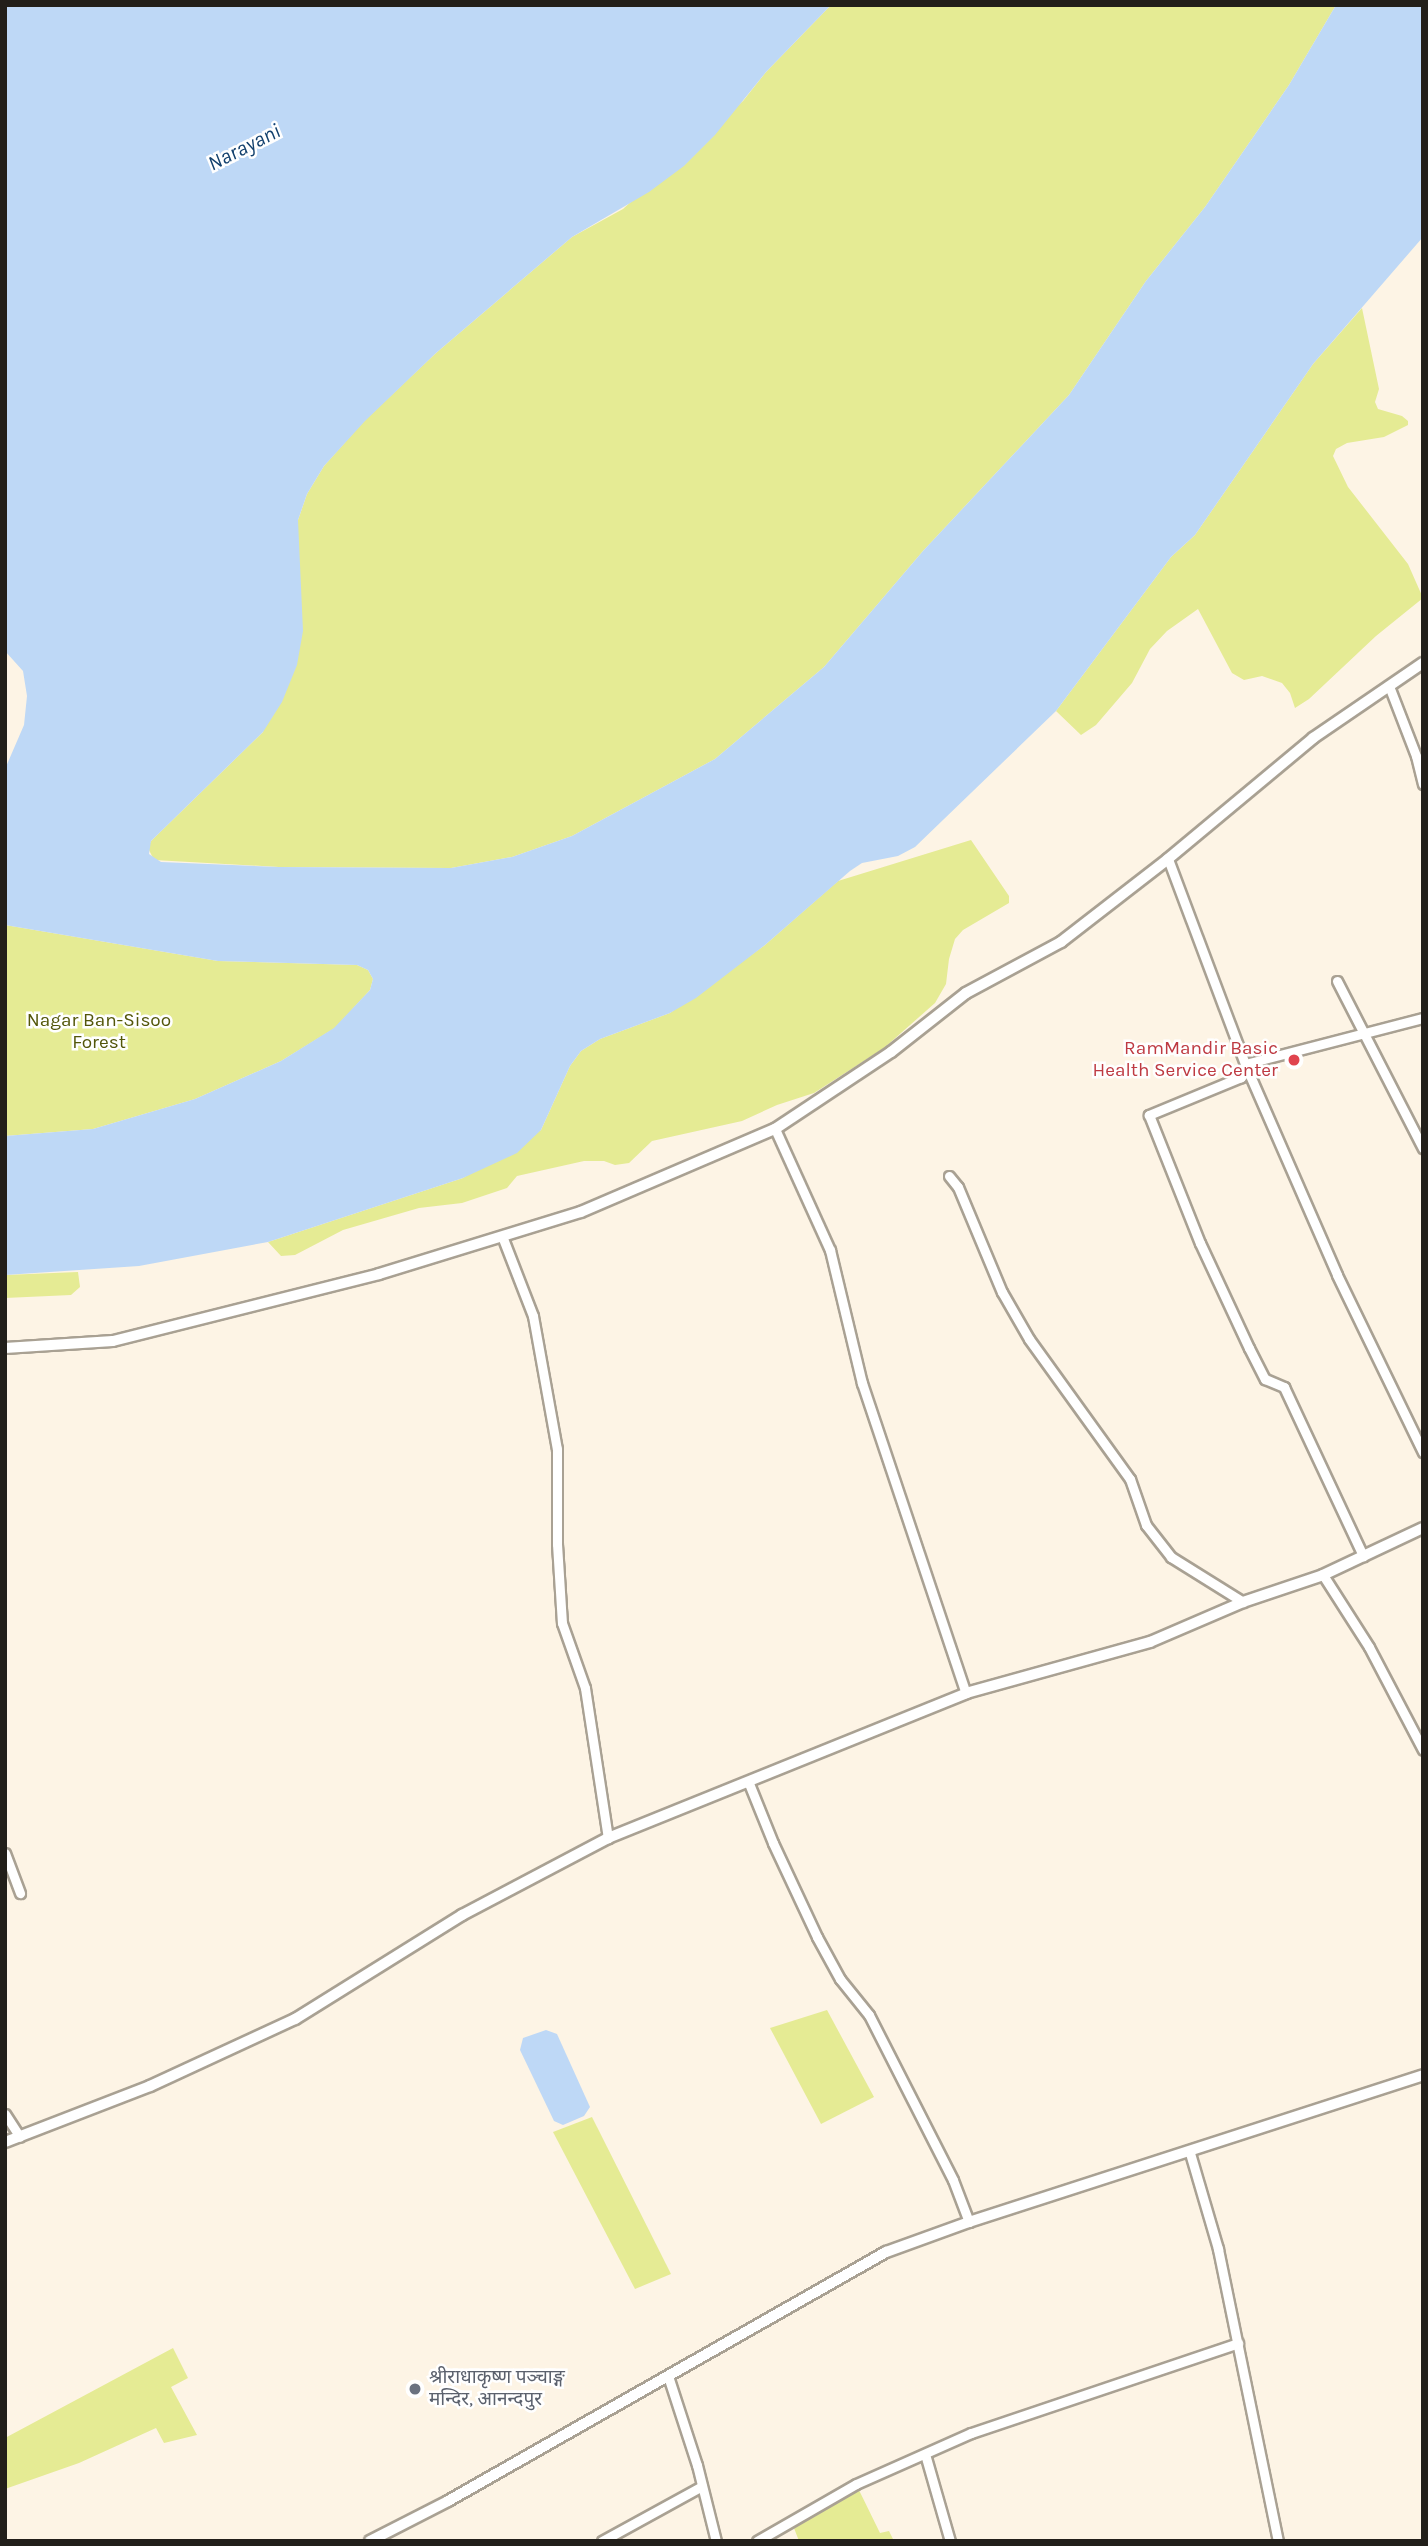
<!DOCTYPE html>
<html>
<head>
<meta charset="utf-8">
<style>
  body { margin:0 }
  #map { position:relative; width:1428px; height:2546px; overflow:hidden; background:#fdf4e5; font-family:Karla,"Noto Sans Devanagari",sans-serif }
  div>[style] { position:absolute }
  .green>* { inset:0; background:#e5eb94 }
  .water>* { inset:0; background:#bed8f6 }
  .roads { filter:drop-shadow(2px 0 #a9a193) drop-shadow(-2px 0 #a9a193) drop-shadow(0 2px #a9a193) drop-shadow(0 -2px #a9a193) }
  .minor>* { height:9px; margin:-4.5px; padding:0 4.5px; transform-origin:4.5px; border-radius:4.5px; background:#fff }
  .tertiary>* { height:10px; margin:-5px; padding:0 5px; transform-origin:5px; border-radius:5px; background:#fff }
  .dots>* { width:19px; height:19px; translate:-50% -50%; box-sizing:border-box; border:4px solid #fff; border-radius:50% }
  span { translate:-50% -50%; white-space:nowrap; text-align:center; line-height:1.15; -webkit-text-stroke:5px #fff; paint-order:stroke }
  .park-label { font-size:19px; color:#535609 }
  .health-label { font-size:19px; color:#be3a42 }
  .right { translate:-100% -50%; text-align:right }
  .worship-label { font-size:19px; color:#5b616d }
  .left { translate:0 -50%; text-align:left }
  .water-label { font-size:21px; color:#12406d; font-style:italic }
  .frame { position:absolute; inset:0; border:7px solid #221f1a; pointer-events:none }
</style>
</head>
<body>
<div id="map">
  <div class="green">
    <div style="clip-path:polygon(831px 5px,1336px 5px,1289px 85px,1205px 207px,1146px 281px,1069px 395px,923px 551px,824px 667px,715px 759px,572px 836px,512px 857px,451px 868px,279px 867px,154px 860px,148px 848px,151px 841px,263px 732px,298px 568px,298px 520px,307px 494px,324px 466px,364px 421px,436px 353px,572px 237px,623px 209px,743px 101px,766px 72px)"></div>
    <div style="clip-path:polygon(1362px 308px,1379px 389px,1375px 402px,1378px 409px,1402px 416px,1408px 421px,1408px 425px,1384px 437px,1347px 443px,1336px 449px,1333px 456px,1348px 487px,1408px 564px,1423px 598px,1376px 636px,1309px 699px,1295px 708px,1290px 693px,1282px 683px,1262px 676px,1244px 680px,1232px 673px,1198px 609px,1167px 631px,1150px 649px,1132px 683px,1096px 725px,1081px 735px,1056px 711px,1171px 557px,1195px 535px,1313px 364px)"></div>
    <div style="clip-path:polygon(971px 840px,1009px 896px,1009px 903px,963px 930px,955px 939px,949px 959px,946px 984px,935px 1003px,884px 1048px,814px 1093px,777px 1105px,742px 1121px,652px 1141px,629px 1163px,615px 1165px,604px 1161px,584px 1161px,517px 1176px,507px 1188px,462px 1203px,419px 1208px,343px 1230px,295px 1255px,281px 1256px,268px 1242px,463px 1178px,541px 1130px,570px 1066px,581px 1051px,600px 1039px,670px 1013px,765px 945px,838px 881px)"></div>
    <div style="clip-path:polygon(5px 925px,218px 961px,357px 965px,368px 970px,373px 979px,370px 990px,335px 1028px,281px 1061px,195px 1099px,93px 1129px,5px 1136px)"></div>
    <div style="clip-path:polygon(78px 1272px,80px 1287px,71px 1295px,5px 1298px,5px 1275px)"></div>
    <div style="clip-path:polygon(827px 2010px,874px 2097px,821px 2124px,770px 2028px)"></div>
    <div style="clip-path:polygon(592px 2117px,671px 2274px,635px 2289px,553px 2132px)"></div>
    <div style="clip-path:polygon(173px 2348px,188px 2378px,171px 2387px,197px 2435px,164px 2443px,156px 2428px,79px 2463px,5px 2489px,5px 2438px)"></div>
    <div style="clip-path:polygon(856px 2484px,880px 2533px,889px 2531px,894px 2541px,799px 2541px,792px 2523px)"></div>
  </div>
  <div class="water">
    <div style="clip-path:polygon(5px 5px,831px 5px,766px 72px,715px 135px,684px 166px,649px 192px,572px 237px,436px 353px,365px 421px,324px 466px,307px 494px,298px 520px,303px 631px,297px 665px,282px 702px,263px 732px,151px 841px,149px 854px,161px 862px,279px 867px,451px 868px,512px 857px,572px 836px,715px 759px,824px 667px,923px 551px,1069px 395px,1146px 281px,1205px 207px,1289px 85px,1336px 5px,1423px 5px,1423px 237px,1313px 364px,1195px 535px,1171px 557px,1056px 711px,915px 847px,898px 856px,862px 863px,850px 871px,765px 945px,696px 998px,670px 1013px,600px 1039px,581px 1051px,570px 1066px,541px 1130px,517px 1153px,463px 1178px,268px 1242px,139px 1266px,5px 1275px,5px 1136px,93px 1129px,195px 1099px,281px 1061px,334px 1028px,370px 990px,373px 979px,368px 970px,357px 965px,218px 961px,5px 925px,5px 769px,24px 725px,27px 696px,23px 671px,5px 651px)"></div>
    <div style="clip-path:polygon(546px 2030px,557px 2034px,590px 2107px,584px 2116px,563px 2125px,554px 2121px,520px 2050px,523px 2038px)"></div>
  </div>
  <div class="roads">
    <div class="minor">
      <div style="left:1389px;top:686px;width:75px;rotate:68.9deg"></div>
      <div style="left:1416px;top:756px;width:29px;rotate:76deg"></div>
      <div style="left:1168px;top:859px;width:219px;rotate:69.4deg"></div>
      <div style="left:1245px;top:1064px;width:184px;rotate:-14.5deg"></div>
      <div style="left:1337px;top:981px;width:188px;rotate:62.8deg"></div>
      <div style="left:1245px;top:1064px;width:14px;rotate:107deg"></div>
      <div style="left:1241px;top:1077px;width:100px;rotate:157.6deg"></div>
      <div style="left:1149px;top:1115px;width:138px;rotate:68.3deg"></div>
      <div style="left:1200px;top:1243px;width:116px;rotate:65deg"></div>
      <div style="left:1249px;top:1348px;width:35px;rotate:63deg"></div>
      <div style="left:1265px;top:1379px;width:21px;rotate:23deg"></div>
      <div style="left:1284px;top:1387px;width:187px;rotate:64.9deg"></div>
      <div style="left:1245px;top:1064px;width:230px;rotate:66.4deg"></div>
      <div style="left:1337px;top:1275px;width:197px;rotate:64.1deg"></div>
      <div style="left:775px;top:1129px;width:133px;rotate:65.6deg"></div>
      <div style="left:830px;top:1250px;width:137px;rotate:76.5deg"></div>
      <div style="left:862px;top:1383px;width:327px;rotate:71.5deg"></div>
      <div style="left:949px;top:1176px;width:14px;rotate:51deg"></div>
      <div style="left:958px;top:1187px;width:114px;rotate:67.3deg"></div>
      <div style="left:1002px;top:1292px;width:54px;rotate:60.1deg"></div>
      <div style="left:1029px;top:1339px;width:173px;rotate:54.2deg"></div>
      <div style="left:1130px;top:1479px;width:49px;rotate:70.8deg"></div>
      <div style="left:1146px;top:1525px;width:41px;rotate:52deg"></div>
      <div style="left:1171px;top:1557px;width:85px;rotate:32deg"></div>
      <div style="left:502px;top:1236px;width:86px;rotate:68.8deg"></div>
      <div style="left:533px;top:1316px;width:135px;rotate:79.8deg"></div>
      <div style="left:557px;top:1449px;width:95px;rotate:90deg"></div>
      <div style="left:557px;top:1544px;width:79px;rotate:86.4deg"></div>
      <div style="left:562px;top:1623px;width:69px;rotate:70.5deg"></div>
      <div style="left:585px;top:1688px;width:152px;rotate:81.3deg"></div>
      <div style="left:1323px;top:1575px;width:85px;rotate:57.4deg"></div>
      <div style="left:1369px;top:1647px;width:116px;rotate:62.3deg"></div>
      <div style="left:748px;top:1781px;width:67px;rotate:68deg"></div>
      <div style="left:773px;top:1843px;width:104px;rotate:64.9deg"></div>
      <div style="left:817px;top:1937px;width:48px;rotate:61.3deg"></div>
      <div style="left:840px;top:1979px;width:46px;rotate:51.1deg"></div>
      <div style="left:869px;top:2015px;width:185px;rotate:63deg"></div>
      <div style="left:953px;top:2180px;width:45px;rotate:69.1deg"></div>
      <div style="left:5px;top:1853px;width:43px;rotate:69.4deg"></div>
      <div style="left:5px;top:2114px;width:27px;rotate:57deg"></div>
      <div style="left:1190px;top:2153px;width:100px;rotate:73.7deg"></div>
      <div style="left:1218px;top:2249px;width:298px;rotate:78.4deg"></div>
      <div style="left:668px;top:2376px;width:94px;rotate:72deg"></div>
      <div style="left:697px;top:2465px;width:78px;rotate:76deg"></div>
      <div style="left:925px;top:2454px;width:91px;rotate:74deg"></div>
      <div style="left:602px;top:2541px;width:114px;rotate:-28.8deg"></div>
      <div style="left:757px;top:2541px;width:114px;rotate:-29.9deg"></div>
      <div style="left:856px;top:2484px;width:126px;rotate:-23.9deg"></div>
      <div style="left:971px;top:2433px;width:282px;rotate:-18.6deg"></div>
    </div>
    <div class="tertiary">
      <div style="left:5px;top:1348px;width:108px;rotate:-3.7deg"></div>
      <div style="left:113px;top:1341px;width:274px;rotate:-14.1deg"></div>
      <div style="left:379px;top:1274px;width:211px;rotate:-17.1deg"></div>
      <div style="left:581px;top:1212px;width:211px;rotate:-23.2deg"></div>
      <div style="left:775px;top:1129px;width:139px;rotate:-33.6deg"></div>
      <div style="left:891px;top:1052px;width:95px;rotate:-38.2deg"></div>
      <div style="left:966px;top:993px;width:108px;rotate:-28.2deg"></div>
      <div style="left:1061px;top:942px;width:135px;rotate:-37.8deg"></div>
      <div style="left:1168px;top:859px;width:189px;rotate:-39.8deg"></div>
      <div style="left:1313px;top:738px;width:133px;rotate:-34.3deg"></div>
      <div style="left:5px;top:2142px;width:155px;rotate:-21.1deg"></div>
      <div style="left:150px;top:2086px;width:160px;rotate:-24.8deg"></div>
      <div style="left:295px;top:2019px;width:197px;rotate:-31.9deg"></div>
      <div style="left:462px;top:1915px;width:165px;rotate:-27.8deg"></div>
      <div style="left:608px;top:1838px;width:386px;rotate:-22deg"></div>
      <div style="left:966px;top:1693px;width:191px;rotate:-15.5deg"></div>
      <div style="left:1150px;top:1642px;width:101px;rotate:-23.3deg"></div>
      <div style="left:1243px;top:1602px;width:84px;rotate:-18.6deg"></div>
      <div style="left:1323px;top:1575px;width:110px;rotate:-25.2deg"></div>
      <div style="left:370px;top:2541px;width:88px;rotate:-27.1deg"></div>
      <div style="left:448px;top:2501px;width:504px;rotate:-29.62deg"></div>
      <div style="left:886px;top:2252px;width:88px;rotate:-19.9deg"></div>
      <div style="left:969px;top:2222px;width:477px;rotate:-17.9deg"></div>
    </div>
  </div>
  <div class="dots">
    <div style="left:1294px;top:1060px;background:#e0444e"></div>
    <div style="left:415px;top:2389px;background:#6b7280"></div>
  </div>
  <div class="park-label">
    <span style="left:99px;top:1032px">Nagar Ban-Sisoo<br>Forest</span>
  </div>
  <div class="health-label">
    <span class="right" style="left:1278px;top:1060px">RamMandir Basic<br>Health Service Center</span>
  </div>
  <div class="worship-label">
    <span class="left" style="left:429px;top:2389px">श्रीराधाकृष्ण पञ्चाङ्ग<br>मन्दिर, आनन्दपुर</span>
  </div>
  <div class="water-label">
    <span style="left:244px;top:147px;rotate:-27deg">Narayani</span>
  </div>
  <div class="frame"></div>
</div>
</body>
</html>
